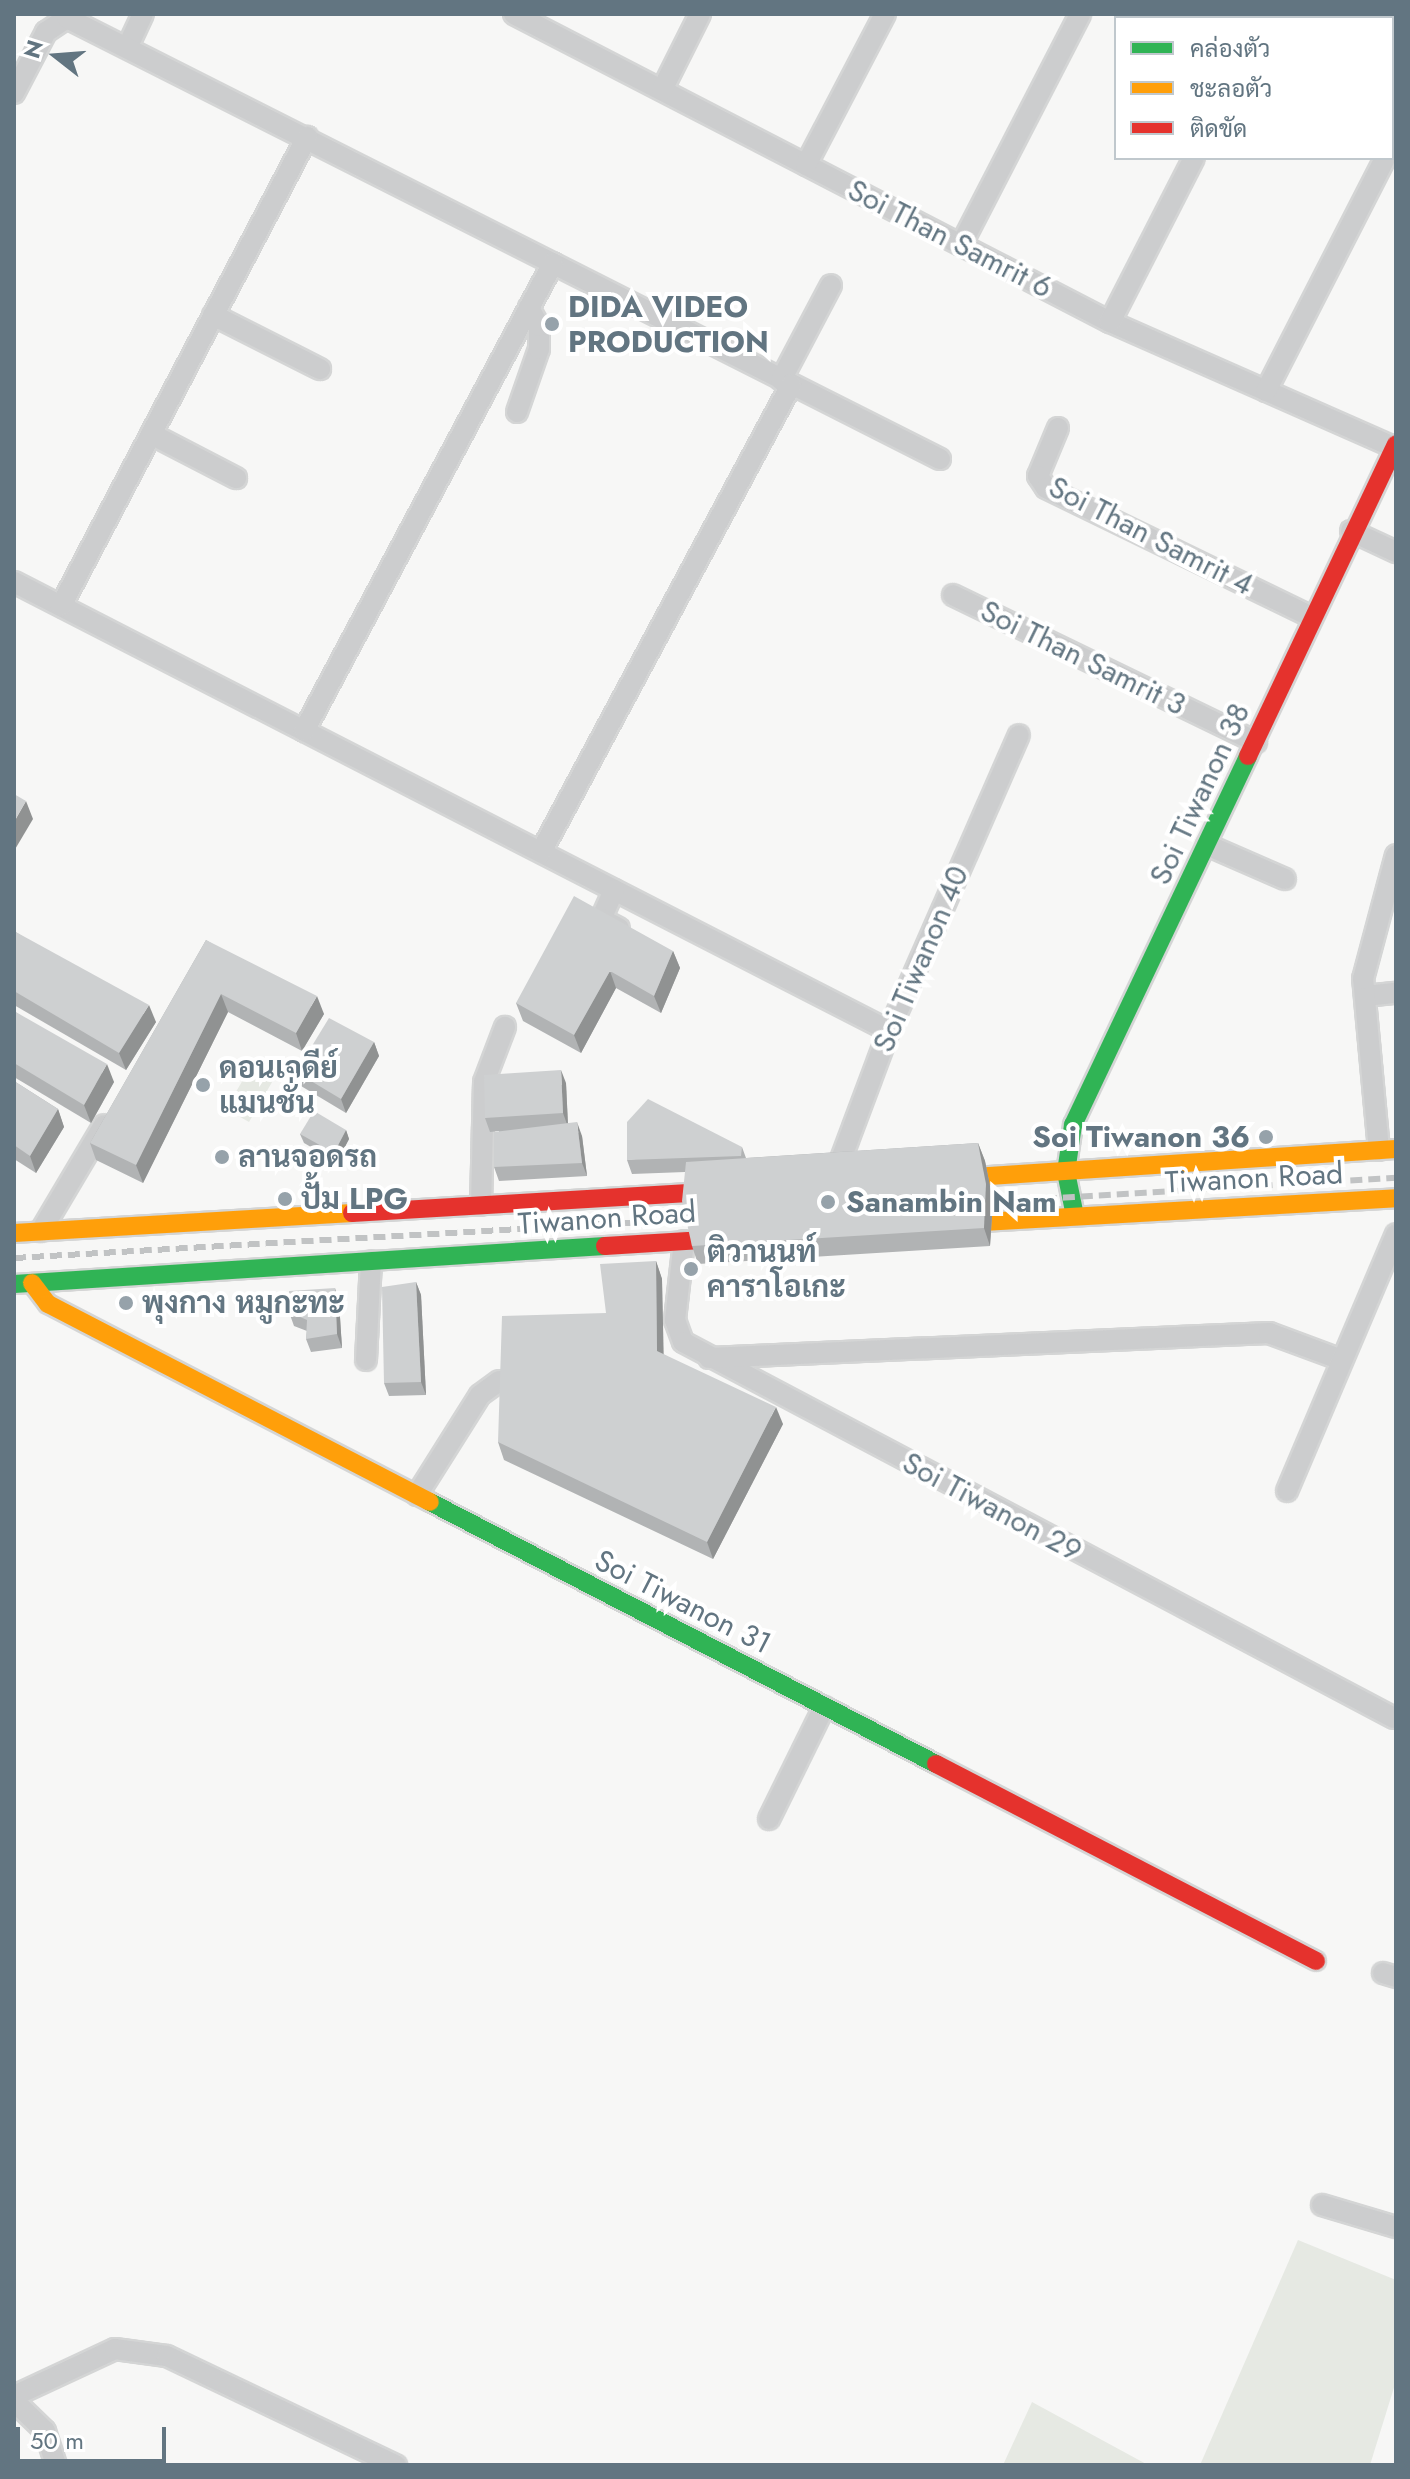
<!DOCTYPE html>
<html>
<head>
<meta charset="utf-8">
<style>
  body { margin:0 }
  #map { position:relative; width:1410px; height:2479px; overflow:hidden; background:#f7f7f6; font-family:Jost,Sarabun,sans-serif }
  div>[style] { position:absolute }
  .green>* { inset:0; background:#e6e9e3 }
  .roads { filter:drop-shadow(2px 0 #d4d5d5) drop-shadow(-2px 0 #d4d5d5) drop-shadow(0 2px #d4d5d5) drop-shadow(0 -2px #d4d5d5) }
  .street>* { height:20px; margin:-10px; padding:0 10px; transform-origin:10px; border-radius:10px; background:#cccdce }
  .fast>* { height:18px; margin:-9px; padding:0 9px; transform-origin:9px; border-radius:9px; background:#30b455 }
  .slow>* { height:18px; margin:-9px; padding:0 9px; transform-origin:9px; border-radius:9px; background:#ff9f0a }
  .jam>* { height:18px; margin:-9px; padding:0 9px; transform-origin:9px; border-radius:9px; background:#e5322d }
  .rail>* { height:6px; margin-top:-3px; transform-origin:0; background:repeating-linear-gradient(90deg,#c1c3c4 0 12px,transparent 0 18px) }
  .wall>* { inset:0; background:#b1b3b4 }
  .shaded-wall>* { inset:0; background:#909292 }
  .building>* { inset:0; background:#ced0d1 }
  .dots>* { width:22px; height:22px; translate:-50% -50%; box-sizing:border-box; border:4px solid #fff; border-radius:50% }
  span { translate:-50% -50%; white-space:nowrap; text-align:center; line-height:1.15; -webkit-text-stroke:8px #fff; paint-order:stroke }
  .street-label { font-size:30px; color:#627581 }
  .poi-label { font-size:30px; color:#627581; font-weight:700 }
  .left { translate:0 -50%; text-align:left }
  .right { translate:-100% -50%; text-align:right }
  .frame { position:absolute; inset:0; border:16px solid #627581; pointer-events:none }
  .legend { position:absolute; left:1114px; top:16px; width:280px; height:144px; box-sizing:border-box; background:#fff; border:2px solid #c0c8cd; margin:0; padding:10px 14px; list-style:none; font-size:24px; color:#627581 }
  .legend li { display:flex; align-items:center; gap:16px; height:40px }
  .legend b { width:40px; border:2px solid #c0c8cd }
  .north { position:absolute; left:16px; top:16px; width:80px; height:80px; -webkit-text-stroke:6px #fff; paint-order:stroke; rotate:287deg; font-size:22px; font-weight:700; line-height:32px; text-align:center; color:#627581 }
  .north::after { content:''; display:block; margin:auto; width:28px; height:36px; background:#627581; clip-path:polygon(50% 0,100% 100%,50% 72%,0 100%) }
  .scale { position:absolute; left:16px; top:2427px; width:150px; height:36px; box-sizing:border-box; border:4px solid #627581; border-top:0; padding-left:10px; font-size:24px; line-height:28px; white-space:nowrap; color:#627581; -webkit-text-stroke:6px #fff; paint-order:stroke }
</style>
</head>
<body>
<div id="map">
  <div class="green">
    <div style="clip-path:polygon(251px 1066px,275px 1077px,249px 1122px,226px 1109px)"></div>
    <div style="clip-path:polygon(1298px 2240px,1396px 2280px,1396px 2381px,1370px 2465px,1200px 2465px)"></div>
    <div style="clip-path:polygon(1032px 2402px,1148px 2465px,1003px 2465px)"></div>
  </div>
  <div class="roads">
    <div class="street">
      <div style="left:514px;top:14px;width:671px;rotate:27.33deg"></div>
      <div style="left:1110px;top:322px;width:310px;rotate:23.8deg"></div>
      <div style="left:1266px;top:18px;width:4px;rotate:-63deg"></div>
      <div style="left:128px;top:46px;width:35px;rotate:-65deg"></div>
      <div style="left:662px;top:90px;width:85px;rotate:-63.4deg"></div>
      <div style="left:14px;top:93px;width:69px;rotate:-62.3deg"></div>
      <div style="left:46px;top:32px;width:25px;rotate:-34deg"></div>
      <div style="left:67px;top:18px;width:978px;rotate:26.8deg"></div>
      <div style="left:1392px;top:144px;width:9px;rotate:-63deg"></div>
      <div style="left:806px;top:165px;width:170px;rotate:-62.4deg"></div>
      <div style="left:961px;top:245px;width:260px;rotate:-62.7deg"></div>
      <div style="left:213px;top:315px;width:120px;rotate:26.8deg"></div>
      <div style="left:1110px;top:322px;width:184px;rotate:-62.9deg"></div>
      <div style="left:781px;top:380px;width:107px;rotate:-62.2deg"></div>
      <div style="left:1266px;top:391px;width:262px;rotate:-62.9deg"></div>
      <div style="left:517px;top:412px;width:67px;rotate:-70.8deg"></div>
      <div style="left:539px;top:349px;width:23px;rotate:-90deg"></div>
      <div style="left:539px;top:326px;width:21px;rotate:-119deg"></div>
      <div style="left:1058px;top:428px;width:52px;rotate:112.6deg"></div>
      <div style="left:1038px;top:476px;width:14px;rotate:56deg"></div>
      <div style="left:1046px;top:488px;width:296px;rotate:25.9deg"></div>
      <div style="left:151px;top:434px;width:96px;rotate:27.4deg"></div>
      <div style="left:1351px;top:531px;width:50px;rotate:25deg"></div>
      <div style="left:14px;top:582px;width:983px;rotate:27.16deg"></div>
      <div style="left:953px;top:595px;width:337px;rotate:25.9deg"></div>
      <div style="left:61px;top:606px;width:530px;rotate:-62.32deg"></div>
      <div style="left:304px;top:731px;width:530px;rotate:-61.98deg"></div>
      <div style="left:1207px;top:845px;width:85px;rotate:23.6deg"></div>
      <div style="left:541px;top:852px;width:530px;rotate:-61.84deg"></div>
      <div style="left:614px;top:890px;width:32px;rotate:114deg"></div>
      <div style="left:601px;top:919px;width:20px;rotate:27deg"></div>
      <div style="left:1365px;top:996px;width:31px;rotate:-6deg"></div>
      <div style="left:1379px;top:1150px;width:172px;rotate:-95.3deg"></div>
      <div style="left:1363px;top:979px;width:128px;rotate:-75.1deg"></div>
      <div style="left:834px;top:1178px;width:157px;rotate:-69.5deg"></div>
      <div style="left:889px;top:1031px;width:323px;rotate:-66.3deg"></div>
      <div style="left:481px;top:1205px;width:123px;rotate:-88.6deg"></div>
      <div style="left:484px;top:1082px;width:59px;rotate:-69.1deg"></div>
      <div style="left:41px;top:1231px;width:123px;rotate:-59.3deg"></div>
      <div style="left:684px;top:1241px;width:80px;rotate:96.5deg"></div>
      <div style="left:675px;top:1320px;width:23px;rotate:70deg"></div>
      <div style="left:683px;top:1342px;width:804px;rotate:27.87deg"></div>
      <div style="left:709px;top:1358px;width:561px;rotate:-2.56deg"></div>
      <div style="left:1269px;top:1333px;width:78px;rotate:20.3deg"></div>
      <div style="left:366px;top:1360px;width:99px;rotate:-87.1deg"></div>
      <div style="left:1287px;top:1491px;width:279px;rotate:-67deg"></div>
      <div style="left:417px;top:1495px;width:118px;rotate:-57.8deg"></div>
      <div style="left:480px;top:1395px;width:24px;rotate:-36deg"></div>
      <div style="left:769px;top:1819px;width:125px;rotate:-63.8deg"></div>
      <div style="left:1383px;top:1973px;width:14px;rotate:17deg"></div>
      <div style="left:1322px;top:2205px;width:77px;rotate:16.6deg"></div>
      <div style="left:14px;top:2396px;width:111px;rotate:-25deg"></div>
      <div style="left:115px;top:2349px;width:52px;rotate:7.7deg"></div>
      <div style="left:167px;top:2356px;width:254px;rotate:25.5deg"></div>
      <div style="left:14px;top:2401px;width:43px;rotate:44.1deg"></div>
      <div style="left:45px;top:2431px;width:36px;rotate:72deg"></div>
    </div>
    <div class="fast">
      <div style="left:1075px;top:1216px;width:45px;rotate:-101.6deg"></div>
      <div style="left:1066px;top:1172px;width:48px;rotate:-81.5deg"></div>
      <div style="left:1073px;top:1125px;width:408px;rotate:-64.6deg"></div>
      <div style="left:14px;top:1284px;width:592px;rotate:-3.68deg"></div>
      <div style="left:430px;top:1502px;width:570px;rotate:27.37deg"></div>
    </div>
    <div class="slow">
      <div style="left:944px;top:1179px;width:453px;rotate:-3.8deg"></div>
      <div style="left:948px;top:1224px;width:449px;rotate:-3.3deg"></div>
      <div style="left:14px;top:1233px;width:339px;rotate:-3.4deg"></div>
      <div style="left:32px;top:1283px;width:26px;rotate:53deg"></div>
      <div style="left:48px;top:1304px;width:430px;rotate:27.4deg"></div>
    </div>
    <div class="jam">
      <div style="left:1248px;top:756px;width:345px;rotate:-64.6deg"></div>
      <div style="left:352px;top:1213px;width:375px;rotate:-3.4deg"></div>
      <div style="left:605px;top:1246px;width:129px;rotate:-3.5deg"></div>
      <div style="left:936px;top:1764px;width:428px;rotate:27.4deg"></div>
    </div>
  </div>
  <div class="rail">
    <div style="left:973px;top:1203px;width:424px;rotate:-3.4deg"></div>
    <div style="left:14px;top:1258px;width:696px;rotate:-3.29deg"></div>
  </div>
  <div class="wall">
    <div style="clip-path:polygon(14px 931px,156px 1022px,126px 1070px,14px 1005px)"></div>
    <div style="clip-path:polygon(206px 940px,324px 1014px,302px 1051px,228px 1012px,143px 1183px,96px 1160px,90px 1143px)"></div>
    <div style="clip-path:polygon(673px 951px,680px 968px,661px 1013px,616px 988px,581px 1053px,523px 1021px,516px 1003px)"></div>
    <div style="clip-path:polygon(14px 1011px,114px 1082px,91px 1123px,14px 1077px)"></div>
    <div style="clip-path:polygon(374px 1042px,379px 1056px,346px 1113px,301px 1086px,296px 1072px)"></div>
    <div style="clip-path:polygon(14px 1081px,58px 1109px,64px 1127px,36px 1173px,14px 1159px)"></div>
    <div style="clip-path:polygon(566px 1083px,568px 1123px,582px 1136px,587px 1176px,499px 1181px,494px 1167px,499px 1131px,490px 1132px,485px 1118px)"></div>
    <div style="clip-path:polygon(346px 1130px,349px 1139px,337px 1162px,304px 1143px,300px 1134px)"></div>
    <div style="clip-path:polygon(978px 1143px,985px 1161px,993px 1201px,990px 1246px,698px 1264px,692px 1246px,685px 1172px,632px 1174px,627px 1160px,742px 1147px,746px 1158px)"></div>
    <div style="clip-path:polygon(656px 1261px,662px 1279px,663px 1354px,783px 1424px,713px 1559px,504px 1460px,498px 1442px,606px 1313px)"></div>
    <div style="clip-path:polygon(416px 1282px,421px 1295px,426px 1395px,389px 1396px,384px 1383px)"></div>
    <div style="clip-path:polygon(339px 1302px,342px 1348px,311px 1352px,306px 1339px,307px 1331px,294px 1326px,289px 1312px)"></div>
  </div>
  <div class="shaded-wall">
    <div style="clip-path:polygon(26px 801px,33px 819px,14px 851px,14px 822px)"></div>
    <div style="clip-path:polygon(673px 951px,680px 968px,661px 1013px,654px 996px)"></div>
    <div style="clip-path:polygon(610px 971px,616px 988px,581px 1053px,574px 1035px)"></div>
    <div style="clip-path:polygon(221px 994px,228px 1012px,143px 1183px,136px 1165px)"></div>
    <div style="clip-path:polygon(317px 996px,324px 1014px,302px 1051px,296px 1033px)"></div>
    <div style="clip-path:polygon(149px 1005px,156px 1022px,126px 1070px,119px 1053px)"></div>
    <div style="clip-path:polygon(374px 1042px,379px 1056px,346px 1113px,341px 1099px)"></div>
    <div style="clip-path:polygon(107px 1064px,114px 1082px,91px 1123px,84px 1105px)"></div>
    <div style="clip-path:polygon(561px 1070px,566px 1083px,568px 1127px,563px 1113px)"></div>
    <div style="clip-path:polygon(58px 1109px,64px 1127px,36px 1173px,30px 1156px)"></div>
    <div style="clip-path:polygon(577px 1122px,582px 1136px,587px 1176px,582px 1163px)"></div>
    <div style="clip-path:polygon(346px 1130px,349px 1139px,337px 1162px,334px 1153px)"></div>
    <div style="clip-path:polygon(978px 1143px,985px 1161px,993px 1201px,990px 1246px,984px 1228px)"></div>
    <div style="clip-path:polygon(656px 1261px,662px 1279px,664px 1369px,657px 1351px)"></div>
    <div style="clip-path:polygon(416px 1282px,421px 1295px,426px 1395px,421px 1382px)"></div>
    <div style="clip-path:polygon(335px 1288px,339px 1302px,342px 1348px,337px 1334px)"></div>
    <div style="clip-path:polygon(776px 1407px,783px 1424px,713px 1559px,707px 1542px)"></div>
  </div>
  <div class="building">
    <div style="clip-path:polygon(14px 794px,26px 801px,14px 822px)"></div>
    <div style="clip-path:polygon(574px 896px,673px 951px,654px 996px,610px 971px,574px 1035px,516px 1003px)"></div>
    <div style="clip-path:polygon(14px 931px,149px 1005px,119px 1053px,14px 991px)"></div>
    <div style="clip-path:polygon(206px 940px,317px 996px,296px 1033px,221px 994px,136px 1165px,90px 1143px)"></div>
    <div style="clip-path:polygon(14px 1011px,107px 1064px,84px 1105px,14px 1063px)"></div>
    <div style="clip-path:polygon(329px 1018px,374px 1042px,341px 1099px,296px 1072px)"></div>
    <div style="clip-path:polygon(561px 1070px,563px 1113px,485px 1118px,484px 1075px)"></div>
    <div style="clip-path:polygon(14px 1081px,58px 1109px,30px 1156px,14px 1145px)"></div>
    <div style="clip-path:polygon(648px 1099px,742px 1147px,741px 1156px,627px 1160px,627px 1122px)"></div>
    <div style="clip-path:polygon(314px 1111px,346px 1130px,334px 1153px,300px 1134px)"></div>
    <div style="clip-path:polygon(577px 1122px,582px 1163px,494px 1167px,494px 1132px)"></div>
    <div style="clip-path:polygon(978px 1143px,986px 1184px,984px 1228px,692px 1246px,682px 1201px,686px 1162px)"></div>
    <div style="clip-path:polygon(656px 1261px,657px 1351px,776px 1407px,707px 1542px,498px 1442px,502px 1316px,606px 1313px,600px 1264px)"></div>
    <div style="clip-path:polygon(416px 1282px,421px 1382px,384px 1383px,382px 1287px)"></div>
    <div style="clip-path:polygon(335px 1288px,337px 1334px,306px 1339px,307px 1320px,289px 1312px,289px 1291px)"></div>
  </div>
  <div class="dots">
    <div style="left:552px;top:324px;background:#96a2aa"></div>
    <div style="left:203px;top:1085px;background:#96a2aa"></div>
    <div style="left:1266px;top:1137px;background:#96a2aa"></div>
    <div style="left:222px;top:1157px;background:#96a2aa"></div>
    <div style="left:285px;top:1199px;background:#96a2aa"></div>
    <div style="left:828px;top:1202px;background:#96a2aa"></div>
    <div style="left:691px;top:1269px;background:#96a2aa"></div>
    <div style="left:126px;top:1303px;background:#96a2aa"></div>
  </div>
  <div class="street-label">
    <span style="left:950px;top:239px;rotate:27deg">Soi Than Samrit 6</span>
    <span style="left:1151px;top:536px;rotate:27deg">Soi Than Samrit 4</span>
    <span style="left:1083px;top:658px;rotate:26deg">Soi Than Samrit 3</span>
    <span style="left:1200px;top:794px;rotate:-65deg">Soi Tiwanon 38</span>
    <span style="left:921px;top:959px;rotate:-67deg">Soi Tiwanon 40</span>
    <span style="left:1254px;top:1178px;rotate:-3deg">Tiwanon Road</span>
    <span style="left:607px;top:1218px;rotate:-4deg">Tiwanon Road</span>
    <span style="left:992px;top:1507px;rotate:28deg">Soi Tiwanon 29</span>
    <span style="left:683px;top:1602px;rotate:27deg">Soi Tiwanon 31</span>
  </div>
  <div class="poi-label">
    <span class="left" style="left:568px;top:324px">DIDA VIDEO<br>PRODUCTION</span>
    <span class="left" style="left:219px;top:1085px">ดอนเจดีย์<br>แมนชั่น</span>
    <span class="right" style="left:1250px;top:1137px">Soi Tiwanon 36</span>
    <span class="left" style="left:238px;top:1157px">ลานจอดรถ</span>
    <span class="left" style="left:301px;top:1199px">ปั้ม LPG</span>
    <span class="left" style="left:846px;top:1202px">Sanambin Nam</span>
    <span class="left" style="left:707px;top:1269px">ติวานนท์<br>คาราโอเกะ</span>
    <span class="left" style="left:142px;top:1303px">พุงกาง หมูกะทะ</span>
  </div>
  <div class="frame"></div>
  <ul class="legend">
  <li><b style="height:10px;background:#30b455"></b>คล่องตัว</li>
  <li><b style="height:10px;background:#ff9f0a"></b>ชะลอตัว</li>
  <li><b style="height:10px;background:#e5322d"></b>ติดขัด</li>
  </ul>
  <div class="north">N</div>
  <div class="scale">50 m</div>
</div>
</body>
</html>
